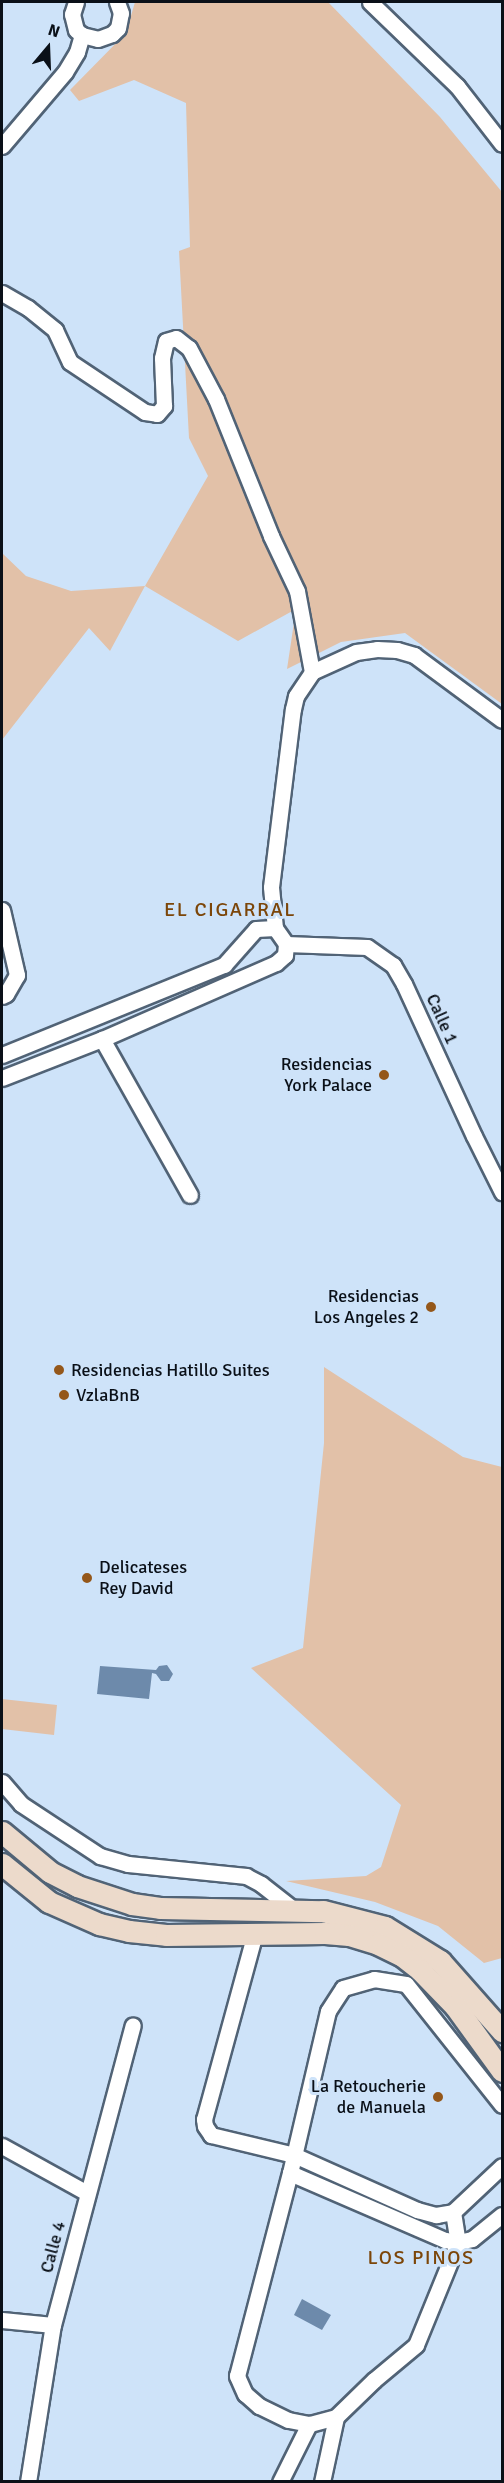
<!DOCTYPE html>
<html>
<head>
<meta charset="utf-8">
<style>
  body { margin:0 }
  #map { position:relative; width:504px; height:2483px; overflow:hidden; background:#cee3f9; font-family:Signika,sans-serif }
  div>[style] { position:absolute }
  .green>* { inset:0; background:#e2c1a8 }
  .water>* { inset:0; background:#6d8aab }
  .roads { filter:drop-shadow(2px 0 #516376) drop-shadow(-2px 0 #516376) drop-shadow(0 2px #516376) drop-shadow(0 -2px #516376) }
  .minor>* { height:15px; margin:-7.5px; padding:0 7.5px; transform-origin:7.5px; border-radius:7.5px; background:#fff }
  .secondary>* { height:21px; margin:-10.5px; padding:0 10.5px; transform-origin:10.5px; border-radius:10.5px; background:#ecdacb }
  .dots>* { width:16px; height:16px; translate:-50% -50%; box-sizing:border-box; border:3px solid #cee3f9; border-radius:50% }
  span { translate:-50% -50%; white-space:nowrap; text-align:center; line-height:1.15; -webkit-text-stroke:6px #cee3f9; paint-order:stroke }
  .street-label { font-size:18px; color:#0a1018 }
  .poi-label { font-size:18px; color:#0a1018 }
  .right { translate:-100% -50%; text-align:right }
  .left { translate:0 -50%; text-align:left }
  .neighbourhood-label { font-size:20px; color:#7c4609; letter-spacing:1.5px }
  .frame { position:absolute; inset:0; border:3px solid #0a1018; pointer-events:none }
  .north { position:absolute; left:18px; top:18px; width:60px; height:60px; -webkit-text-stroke:4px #cee3f9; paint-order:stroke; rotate:19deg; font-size:16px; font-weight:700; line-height:24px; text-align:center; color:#0a1018 }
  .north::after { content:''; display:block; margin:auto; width:21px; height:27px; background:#0a1018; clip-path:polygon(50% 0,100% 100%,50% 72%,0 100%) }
</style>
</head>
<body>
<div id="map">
  <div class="green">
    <div style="clip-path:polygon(135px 2px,328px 2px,440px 117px,502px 192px,502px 704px,405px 633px,341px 642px,287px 669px,296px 609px,238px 641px,145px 586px,110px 651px,89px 628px,2px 740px,2px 553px,26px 576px,71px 591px,145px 586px,208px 476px,189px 438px,179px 251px,190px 247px,186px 103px,134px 80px,79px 101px,70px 90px,126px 33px)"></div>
    <div style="clip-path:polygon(324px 1367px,463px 1457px,502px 1467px,502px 1958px,484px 1963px,438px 1926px,375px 1902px,286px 1881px,366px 1876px,381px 1867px,401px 1805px,251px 1668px,303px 1648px,324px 1443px)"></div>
    <div style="clip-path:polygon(2px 1699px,57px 1705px,54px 1735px,2px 1729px)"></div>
  </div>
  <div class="water">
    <div style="clip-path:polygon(167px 1665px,173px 1674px,169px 1681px,161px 1681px,156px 1674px,152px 1673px,149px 1699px,97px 1694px,100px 1666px,156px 1670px,159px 1666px)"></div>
    <div style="clip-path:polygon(302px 2299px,331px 2315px,322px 2330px,294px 2315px)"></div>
  </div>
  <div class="roads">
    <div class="minor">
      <div style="left:76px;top:2px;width:13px;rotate:108deg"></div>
      <div style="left:72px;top:14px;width:16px;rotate:76deg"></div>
      <div style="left:76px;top:30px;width:8px;rotate:40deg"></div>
      <div style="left:82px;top:35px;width:16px;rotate:14deg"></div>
      <div style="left:98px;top:39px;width:15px;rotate:-20deg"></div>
      <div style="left:112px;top:34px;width:8px;rotate:-45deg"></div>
      <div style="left:118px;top:28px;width:15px;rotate:-79deg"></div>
      <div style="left:121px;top:13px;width:12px;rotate:-110deg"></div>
      <div style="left:370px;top:2px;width:121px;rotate:44deg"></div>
      <div style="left:457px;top:86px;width:73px;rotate:52.2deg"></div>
      <div style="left:2px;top:146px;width:97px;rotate:-49.6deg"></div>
      <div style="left:65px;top:72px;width:23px;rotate:-59deg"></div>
      <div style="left:77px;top:52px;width:18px;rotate:-74deg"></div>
      <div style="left:2px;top:293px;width:30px;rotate:30deg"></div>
      <div style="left:28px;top:308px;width:35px;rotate:39deg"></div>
      <div style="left:55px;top:330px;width:35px;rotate:65deg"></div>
      <div style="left:70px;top:362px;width:90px;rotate:33.7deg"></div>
      <div style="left:145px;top:412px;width:12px;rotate:9deg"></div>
      <div style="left:157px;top:414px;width:11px;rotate:-49deg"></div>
      <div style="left:164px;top:406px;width:48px;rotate:-92.4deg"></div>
      <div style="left:162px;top:358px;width:17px;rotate:-77deg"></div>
      <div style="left:166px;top:341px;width:10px;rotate:-17deg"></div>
      <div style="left:176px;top:338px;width:16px;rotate:38deg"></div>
      <div style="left:189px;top:348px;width:58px;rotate:62.1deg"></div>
      <div style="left:216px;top:399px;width:148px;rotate:68.1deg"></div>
      <div style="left:271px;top:536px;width:61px;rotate:64.7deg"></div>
      <div style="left:297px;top:591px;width:82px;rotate:79.5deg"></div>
      <div style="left:2px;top:910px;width:67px;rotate:77deg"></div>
      <div style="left:17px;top:975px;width:22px;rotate:120deg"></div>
      <div style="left:6px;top:994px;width:4px;rotate:153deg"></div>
      <div style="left:275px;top:928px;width:41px;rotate:-95.6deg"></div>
      <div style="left:271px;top:887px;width:179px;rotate:-83deg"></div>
      <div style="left:293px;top:709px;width:13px;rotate:-77deg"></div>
      <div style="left:296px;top:696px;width:29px;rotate:-56deg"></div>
      <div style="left:312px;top:672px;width:48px;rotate:-24.4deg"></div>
      <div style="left:356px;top:652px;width:21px;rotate:-8deg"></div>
      <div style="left:377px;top:649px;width:20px;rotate:3deg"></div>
      <div style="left:397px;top:650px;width:18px;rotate:16deg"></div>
      <div style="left:414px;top:655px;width:109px;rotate:36.5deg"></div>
      <div style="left:286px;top:944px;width:81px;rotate:2.1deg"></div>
      <div style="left:367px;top:947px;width:32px;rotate:35deg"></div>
      <div style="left:393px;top:965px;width:22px;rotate:60deg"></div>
      <div style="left:404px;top:984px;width:167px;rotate:65.3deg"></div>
      <div style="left:474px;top:1136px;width:63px;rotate:63.4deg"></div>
      <div style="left:102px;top:1039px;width:179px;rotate:60.6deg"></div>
      <div style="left:2px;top:1055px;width:240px;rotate:-22.1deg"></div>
      <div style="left:224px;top:965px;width:48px;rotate:-48.4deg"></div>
      <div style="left:256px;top:929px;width:19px;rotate:-3deg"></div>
      <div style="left:275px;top:928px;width:19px;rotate:55deg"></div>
      <div style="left:286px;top:944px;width:11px;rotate:95deg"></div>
      <div style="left:285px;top:955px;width:12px;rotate:138deg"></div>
      <div style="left:276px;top:963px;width:190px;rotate:156.4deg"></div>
      <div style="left:102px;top:1039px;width:107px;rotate:158.7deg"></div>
      <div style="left:2px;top:1782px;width:29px;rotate:49deg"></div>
      <div style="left:21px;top:1804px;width:95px;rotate:33.4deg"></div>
      <div style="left:100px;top:1856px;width:29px;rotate:16deg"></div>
      <div style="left:128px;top:1864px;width:119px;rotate:5.8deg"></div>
      <div style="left:246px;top:1876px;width:17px;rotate:28deg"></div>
      <div style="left:261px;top:1884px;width:41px;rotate:38deg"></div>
      <div style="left:255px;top:1933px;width:193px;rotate:105.3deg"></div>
      <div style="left:204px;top:2119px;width:7px;rotate:82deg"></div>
      <div style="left:205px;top:2126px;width:11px;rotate:56deg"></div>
      <div style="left:211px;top:2135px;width:85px;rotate:13.5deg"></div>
      <div style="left:294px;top:2155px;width:135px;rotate:24.1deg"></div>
      <div style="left:417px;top:2210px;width:20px;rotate:15deg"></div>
      <div style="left:436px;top:2215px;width:17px;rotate:-10deg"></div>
      <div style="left:453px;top:2212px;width:67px;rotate:-43.2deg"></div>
      <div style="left:2px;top:2146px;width:97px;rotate:28.9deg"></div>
      <div style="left:290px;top:2173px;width:169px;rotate:23.4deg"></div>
      <div style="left:445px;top:2240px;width:13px;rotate:9deg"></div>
      <div style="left:458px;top:2242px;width:14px;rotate:-12deg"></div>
      <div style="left:472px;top:2239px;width:38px;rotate:-39deg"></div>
      <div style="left:453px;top:2212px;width:30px;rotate:81deg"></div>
      <div style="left:458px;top:2242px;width:111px;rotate:112.2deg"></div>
      <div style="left:416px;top:2345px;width:55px;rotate:140.2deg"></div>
      <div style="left:374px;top:2380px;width:53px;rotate:135.8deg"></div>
      <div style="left:336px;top:2417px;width:28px;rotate:165deg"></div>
      <div style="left:309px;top:2424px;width:21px;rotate:-169deg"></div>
      <div style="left:288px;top:2420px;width:32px;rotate:-154deg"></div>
      <div style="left:259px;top:2406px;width:18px;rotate:-139deg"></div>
      <div style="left:245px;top:2394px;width:20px;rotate:-114deg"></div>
      <div style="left:237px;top:2376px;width:210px;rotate:-75.4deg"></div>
      <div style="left:290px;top:2173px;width:166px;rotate:-76.8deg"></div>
      <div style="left:328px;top:2011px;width:27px;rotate:-57deg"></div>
      <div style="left:343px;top:1988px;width:32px;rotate:-16deg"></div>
      <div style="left:374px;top:1979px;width:32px;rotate:9deg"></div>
      <div style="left:406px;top:1984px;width:154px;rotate:51.6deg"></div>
      <div style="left:2px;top:2320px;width:51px;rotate:5.6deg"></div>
      <div style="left:28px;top:2482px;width:159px;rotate:-81deg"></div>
      <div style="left:53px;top:2325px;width:310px;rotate:-75.1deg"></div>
      <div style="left:280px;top:2482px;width:65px;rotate:-63.4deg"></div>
      <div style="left:322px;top:2482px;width:66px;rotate:-77.8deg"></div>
    </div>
    <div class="secondary">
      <div style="left:2px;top:1832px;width:62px;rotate:39.8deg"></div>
      <div style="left:50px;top:1872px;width:30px;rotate:27deg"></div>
      <div style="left:77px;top:1886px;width:58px;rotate:18.1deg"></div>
      <div style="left:132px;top:1904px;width:28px;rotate:8deg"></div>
      <div style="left:160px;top:1908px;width:163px;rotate:1.1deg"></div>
      <div style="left:323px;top:1911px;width:64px;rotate:14.5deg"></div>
      <div style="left:385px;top:1927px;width:65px;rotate:31.7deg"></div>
      <div style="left:440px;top:1961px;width:94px;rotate:48.5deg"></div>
      <div style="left:2px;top:1864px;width:60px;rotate:39deg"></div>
      <div style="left:49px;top:1902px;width:55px;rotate:23.7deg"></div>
      <div style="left:99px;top:1924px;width:31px;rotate:13deg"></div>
      <div style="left:129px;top:1931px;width:37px;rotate:6deg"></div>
      <div style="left:166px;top:1935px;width:159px;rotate:-0.7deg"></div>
      <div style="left:325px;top:1933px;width:24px;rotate:5deg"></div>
      <div style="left:349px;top:1935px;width:30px;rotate:17deg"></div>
      <div style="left:378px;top:1944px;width:25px;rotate:26deg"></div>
      <div style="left:401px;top:1955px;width:24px;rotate:38deg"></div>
      <div style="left:420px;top:1970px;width:50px;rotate:45.8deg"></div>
      <div style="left:455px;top:2006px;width:80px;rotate:54.1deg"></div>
    </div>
  </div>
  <div class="dots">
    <div style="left:384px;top:1075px;background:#94571a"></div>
    <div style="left:431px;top:1307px;background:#94571a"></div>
    <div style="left:59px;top:1370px;background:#94571a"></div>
    <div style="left:64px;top:1395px;background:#94571a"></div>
    <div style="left:87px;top:1578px;background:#94571a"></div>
    <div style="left:438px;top:2097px;background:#94571a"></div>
  </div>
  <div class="street-label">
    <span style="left:442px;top:1019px;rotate:66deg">Calle 1</span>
    <span style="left:53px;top:2247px;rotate:-75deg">Calle 4</span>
  </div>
  <div class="poi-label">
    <span class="right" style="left:372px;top:1075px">Residencias<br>York Palace</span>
    <span class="right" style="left:419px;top:1307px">Residencias<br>Los Angeles 2</span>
    <span class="left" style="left:71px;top:1370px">Residencias Hatillo Suites</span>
    <span class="left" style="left:76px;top:1395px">VzlaBnB</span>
    <span class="left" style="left:99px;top:1578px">Delicateses<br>Rey David</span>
    <span class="right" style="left:426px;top:2097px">La Retoucherie<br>de Manuela</span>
  </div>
  <div class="neighbourhood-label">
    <span style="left:230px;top:909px">EL CIGARRAL</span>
    <span style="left:421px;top:2257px">LOS PINOS</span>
  </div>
  <div class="frame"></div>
  <div class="north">N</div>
</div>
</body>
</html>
